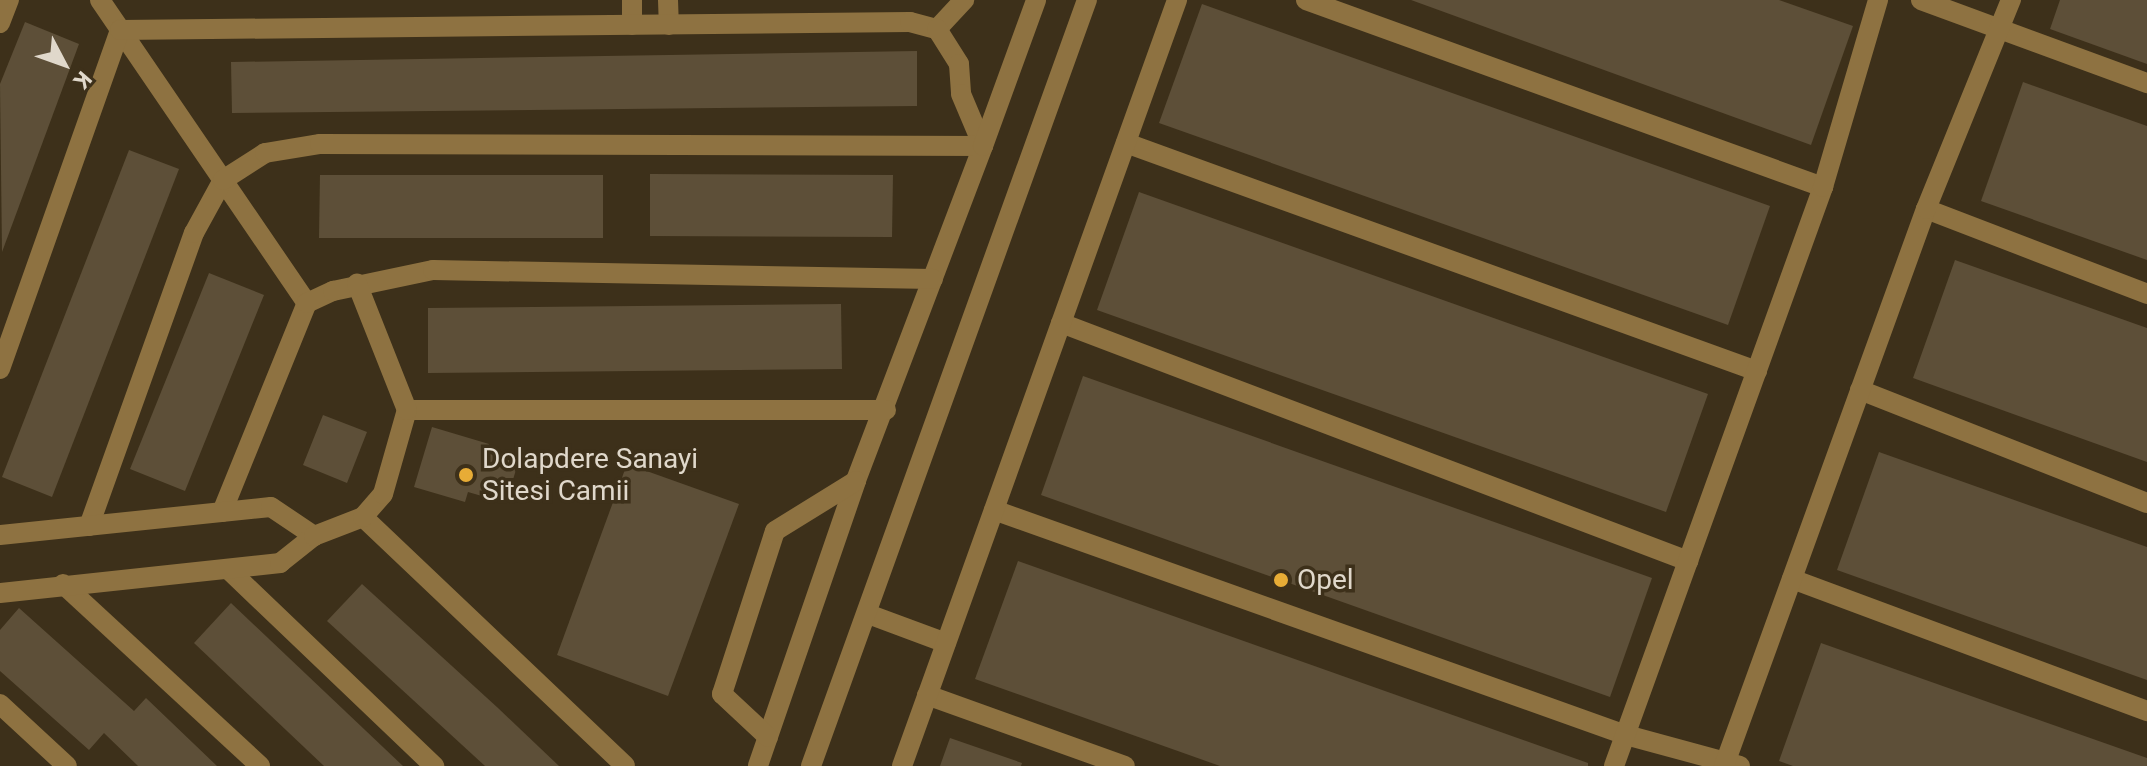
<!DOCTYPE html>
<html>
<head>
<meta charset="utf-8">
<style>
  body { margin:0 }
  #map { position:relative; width:2147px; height:766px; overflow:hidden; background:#3d301a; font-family:Roboto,sans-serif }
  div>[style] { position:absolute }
  .building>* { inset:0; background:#5d4f38 }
  .minor>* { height:20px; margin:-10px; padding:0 10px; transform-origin:10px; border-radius:10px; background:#8e7241 }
  .dots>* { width:22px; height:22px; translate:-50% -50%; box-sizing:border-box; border:4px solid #3d301a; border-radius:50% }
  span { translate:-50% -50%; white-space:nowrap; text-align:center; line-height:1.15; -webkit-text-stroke:7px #3d301a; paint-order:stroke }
  .poi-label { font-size:28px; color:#e0d8cb }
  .left { translate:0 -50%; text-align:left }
  .north { position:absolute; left:24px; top:24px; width:80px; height:80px; -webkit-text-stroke:6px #3d301a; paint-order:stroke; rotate:131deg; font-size:22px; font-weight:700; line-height:32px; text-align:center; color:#e0d8cb }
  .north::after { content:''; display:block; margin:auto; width:28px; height:36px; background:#e0d8cb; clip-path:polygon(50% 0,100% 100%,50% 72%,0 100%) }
</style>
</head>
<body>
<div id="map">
  <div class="building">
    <div style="clip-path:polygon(1411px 0,1779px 0,1853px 26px,1811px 145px)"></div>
    <div style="clip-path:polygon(2060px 0,2147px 0,2147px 64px,2050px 29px)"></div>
    <div style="clip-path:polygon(1202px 4px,1770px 206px,1728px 325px,1159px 123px)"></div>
    <div style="clip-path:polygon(25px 22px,79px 44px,2px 252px,0 84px)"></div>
    <div style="clip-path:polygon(917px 51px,917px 106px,232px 113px,231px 62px)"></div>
    <div style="clip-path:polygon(2023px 82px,2147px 126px,2147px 260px,1981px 201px)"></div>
    <div style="clip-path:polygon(129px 150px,179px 169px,52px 497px,2px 477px)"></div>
    <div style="clip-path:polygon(650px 174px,893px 175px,892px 237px,650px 236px)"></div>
    <div style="clip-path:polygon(320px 175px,603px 175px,603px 238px,319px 238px)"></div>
    <div style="clip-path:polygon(1139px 192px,1708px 394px,1666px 512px,1097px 310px)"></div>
    <div style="clip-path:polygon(1955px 260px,2147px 328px,2147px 462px,1913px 378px)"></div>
    <div style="clip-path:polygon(209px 273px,264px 295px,185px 491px,130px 469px)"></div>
    <div style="clip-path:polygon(841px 304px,842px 369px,428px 373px,428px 308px)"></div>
    <div style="clip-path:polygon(1083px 376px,1652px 578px,1610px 697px,1041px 495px)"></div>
    <div style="clip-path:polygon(323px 415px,367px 432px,347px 483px,303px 465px)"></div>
    <div style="clip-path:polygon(432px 427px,489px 444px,487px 453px,518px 463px,506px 503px,468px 492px,465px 502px,414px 487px)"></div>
    <div style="clip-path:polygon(1879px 452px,2147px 547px,2147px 680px,1837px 570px)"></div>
    <div style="clip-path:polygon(627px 464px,739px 504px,668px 696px,557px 655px)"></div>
    <div style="clip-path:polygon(1018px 561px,1588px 763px,1588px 766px,1220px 766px,975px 679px)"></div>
    <div style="clip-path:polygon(362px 584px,498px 708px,559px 766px,485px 766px,327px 621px)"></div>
    <div style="clip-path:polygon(231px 603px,403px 766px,324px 766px,194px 643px)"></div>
    <div style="clip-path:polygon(19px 608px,134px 711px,146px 698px,217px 766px,138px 766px,104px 733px,89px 750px,0 671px,0 630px)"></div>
    <div style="clip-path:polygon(1821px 643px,2147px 758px,2147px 766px,1793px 766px,1779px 761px)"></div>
    <div style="clip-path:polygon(950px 738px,1022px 763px,1021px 766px,940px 766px)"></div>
  </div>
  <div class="minor">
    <div style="left:100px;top:0;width:367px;rotate:55.7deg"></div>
    <div style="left:632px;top:0;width:25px;rotate:90deg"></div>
    <div style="left:668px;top:0;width:25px;rotate:88deg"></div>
    <div style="left:1306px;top:0;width:550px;rotate:19.89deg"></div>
    <div style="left:1921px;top:0;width:241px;rotate:20.2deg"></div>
    <div style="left:0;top:23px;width:25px;rotate:-69deg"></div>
    <div style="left:937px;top:29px;width:40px;rotate:-47deg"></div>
    <div style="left:1126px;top:143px;width:671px;rotate:19.87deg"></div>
    <div style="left:1926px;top:209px;width:237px;rotate:21deg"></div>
    <div style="left:1061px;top:323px;width:671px;rotate:20.79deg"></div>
    <div style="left:0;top:369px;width:360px;rotate:-70.5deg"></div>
    <div style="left:120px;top:30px;width:790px;rotate:-0.58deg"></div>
    <div style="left:910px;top:22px;width:28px;rotate:15deg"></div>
    <div style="left:937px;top:29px;width:41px;rotate:57.8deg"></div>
    <div style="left:959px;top:64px;width:30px;rotate:86deg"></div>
    <div style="left:961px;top:94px;width:56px;rotate:67.1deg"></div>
    <div style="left:983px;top:146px;width:358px;rotate:110.8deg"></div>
    <div style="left:856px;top:481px;width:301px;rotate:109deg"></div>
    <div style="left:1860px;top:390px;width:308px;rotate:21.5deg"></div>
    <div style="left:407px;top:410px;width:479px"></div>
    <div style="left:994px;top:510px;width:671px;rotate:19.6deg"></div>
    <div style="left:1626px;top:735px;width:118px;rotate:15.2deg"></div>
    <div style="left:222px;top:512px;width:226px;rotate:-67.9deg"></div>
    <div style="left:307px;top:303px;width:29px;rotate:-25deg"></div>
    <div style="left:333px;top:291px;width:102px;rotate:-11.9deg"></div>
    <div style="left:433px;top:270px;width:500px;rotate:1.03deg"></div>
    <div style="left:363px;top:517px;width:361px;rotate:43.5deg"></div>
    <div style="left:89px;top:526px;width:311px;rotate:-70.3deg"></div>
    <div style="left:194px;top:233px;width:60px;rotate:-61.3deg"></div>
    <div style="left:223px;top:180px;width:50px;rotate:-32.7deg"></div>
    <div style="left:265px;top:153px;width:56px;rotate:-9.3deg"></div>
    <div style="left:320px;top:144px;width:663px;rotate:0.17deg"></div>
    <div style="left:983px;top:146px;width:155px;rotate:-70deg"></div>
    <div style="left:0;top:535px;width:272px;rotate:-5.9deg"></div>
    <div style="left:271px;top:507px;width:52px;rotate:34deg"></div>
    <div style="left:229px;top:570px;width:284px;rotate:43.7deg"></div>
    <div style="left:1792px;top:579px;width:379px;rotate:20.4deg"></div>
    <div style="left:63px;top:584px;width:268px;rotate:42.7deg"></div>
    <div style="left:0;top:593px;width:282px;rotate:-6.1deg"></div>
    <div style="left:280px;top:563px;width:43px;rotate:-38.5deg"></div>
    <div style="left:314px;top:536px;width:53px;rotate:-21.2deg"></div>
    <div style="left:363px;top:517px;width:30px;rotate:-49deg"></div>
    <div style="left:383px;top:494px;width:87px;rotate:-74.1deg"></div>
    <div style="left:407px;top:410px;width:136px;rotate:-111.6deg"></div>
    <div style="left:868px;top:614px;width:83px;rotate:20.4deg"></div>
    <div style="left:927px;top:695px;width:210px;rotate:19.7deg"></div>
    <div style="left:0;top:704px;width:91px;rotate:42.8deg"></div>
    <div style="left:768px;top:737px;width:63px;rotate:-136.9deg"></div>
    <div style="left:722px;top:694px;width:171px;rotate:-72deg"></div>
    <div style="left:775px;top:531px;width:95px;rotate:-31.7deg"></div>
    <div style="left:811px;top:766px;width:814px;rotate:-70.19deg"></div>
    <div style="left:902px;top:766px;width:814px;rotate:-70.25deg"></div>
    <div style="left:1614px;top:766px;width:616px;rotate:-70.15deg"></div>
    <div style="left:1823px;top:187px;width:195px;rotate:-73.6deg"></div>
    <div style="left:1724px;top:766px;width:592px;rotate:-70.07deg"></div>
    <div style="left:1926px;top:209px;width:226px;rotate:-67.9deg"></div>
  </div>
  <div class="dots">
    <div style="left:466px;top:475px;background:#e7ac36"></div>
    <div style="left:1281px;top:580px;background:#e7ac36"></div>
  </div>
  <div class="poi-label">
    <span class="left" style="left:482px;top:475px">Dolapdere Sanayi<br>Sitesi Camii</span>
    <span class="left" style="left:1297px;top:580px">Opel</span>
  </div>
  <div class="north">K</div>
</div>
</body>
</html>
